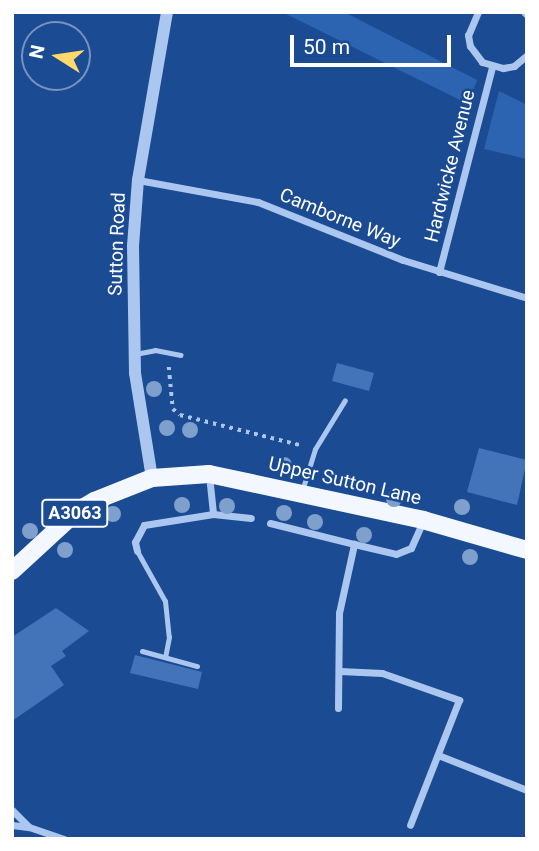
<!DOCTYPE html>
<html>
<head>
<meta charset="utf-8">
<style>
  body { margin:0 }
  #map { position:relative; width:539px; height:851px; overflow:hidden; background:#1a4b93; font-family:Roboto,sans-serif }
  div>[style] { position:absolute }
  .green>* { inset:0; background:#2d64b1 }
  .building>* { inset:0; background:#4374ba }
  .path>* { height:3.5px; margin-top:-1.75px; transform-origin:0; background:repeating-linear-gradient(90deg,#abc7ef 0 3.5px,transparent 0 8.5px) }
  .service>* { height:5px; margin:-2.5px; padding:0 2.5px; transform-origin:2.5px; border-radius:2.5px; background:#abc7ef }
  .minor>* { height:7px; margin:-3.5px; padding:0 3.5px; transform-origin:3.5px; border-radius:3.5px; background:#abc7ef }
  .tertiary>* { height:12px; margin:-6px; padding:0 6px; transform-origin:6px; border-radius:6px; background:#abc7ef }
  .primary>* { height:18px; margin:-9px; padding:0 9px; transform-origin:9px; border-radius:9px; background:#f3f7ff }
  .trees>* { width:16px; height:16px; margin:-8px; border-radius:50%; background:#7f9fcc }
  span { translate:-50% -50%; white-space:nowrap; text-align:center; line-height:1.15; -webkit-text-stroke:5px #1a4b93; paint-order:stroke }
  .shield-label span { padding:2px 5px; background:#1a4b93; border:2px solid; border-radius:5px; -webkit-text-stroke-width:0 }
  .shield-label { font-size:18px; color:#fff; font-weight:700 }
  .street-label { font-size:19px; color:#fff }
  .frame { position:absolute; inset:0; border:14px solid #fff; pointer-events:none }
  .north { position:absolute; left:21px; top:21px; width:70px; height:70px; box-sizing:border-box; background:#1a4b93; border:2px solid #7693be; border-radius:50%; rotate:282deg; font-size:19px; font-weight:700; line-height:28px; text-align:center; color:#fff }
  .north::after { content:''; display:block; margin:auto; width:24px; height:32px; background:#ffd969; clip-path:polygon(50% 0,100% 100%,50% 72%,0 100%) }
  .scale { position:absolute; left:290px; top:35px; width:161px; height:32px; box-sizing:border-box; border:4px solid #fff; border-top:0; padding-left:9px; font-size:21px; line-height:24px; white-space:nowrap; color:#fff; -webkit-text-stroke:5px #1a4b93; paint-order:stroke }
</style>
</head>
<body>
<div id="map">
  <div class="green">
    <div style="clip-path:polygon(282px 12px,344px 12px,477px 80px,468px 104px)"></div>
    <div style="clip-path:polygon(499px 91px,527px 105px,527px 159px,484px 149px)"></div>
  </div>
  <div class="building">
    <div style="clip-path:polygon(337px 363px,374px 373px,369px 391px,332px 381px)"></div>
    <div style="clip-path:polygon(479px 448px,527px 460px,517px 505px,467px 492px)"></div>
    <div style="clip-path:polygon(56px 608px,89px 631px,62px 651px,66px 656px,51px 666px,64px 685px,12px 721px,12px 637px)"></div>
    <div style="clip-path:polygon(135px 655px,202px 672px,198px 689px,130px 673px)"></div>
  </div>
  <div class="path">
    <div style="left:169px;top:367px;width:42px;rotate:84.6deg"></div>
    <div style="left:173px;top:409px;width:9px;rotate:41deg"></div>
    <div style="left:180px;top:415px;width:127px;rotate:14.1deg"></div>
  </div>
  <div class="service">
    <div style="left:135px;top:354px;width:20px;rotate:-11deg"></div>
    <div style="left:155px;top:350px;width:26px;rotate:11deg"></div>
    <div style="left:302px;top:491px;width:44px;rotate:-72.8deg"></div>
    <div style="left:315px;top:449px;width:57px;rotate:-58.5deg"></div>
    <div style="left:137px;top:551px;width:57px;rotate:60.8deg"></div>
    <div style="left:165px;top:601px;width:36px;rotate:84deg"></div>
    <div style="left:169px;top:637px;width:20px;rotate:101deg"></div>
    <div style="left:142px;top:651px;width:57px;rotate:15.3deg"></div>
  </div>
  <div class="minor">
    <div style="left:478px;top:12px;width:25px;rotate:113deg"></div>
    <div style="left:468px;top:35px;width:11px;rotate:80deg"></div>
    <div style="left:470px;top:46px;width:20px;rotate:53deg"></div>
    <div style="left:482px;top:62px;width:22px;rotate:16deg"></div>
    <div style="left:503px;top:68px;width:11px;rotate:-10deg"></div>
    <div style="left:514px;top:66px;width:17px;rotate:-40deg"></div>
    <div style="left:524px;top:12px;width:4px;rotate:45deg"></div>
    <div style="left:138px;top:180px;width:122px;rotate:10.4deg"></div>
    <div style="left:258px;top:202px;width:156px;rotate:21.8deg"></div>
    <div style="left:403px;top:260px;width:130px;rotate:17deg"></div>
    <div style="left:439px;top:272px;width:212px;rotate:-75.5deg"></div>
    <div style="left:209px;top:475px;width:39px;rotate:84deg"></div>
    <div style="left:270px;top:523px;width:87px;rotate:14deg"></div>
    <div style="left:137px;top:551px;width:9px;rotate:-103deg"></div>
    <div style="left:135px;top:542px;width:19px;rotate:-62deg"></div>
    <div style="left:144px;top:525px;width:70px;rotate:-9.1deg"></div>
    <div style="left:213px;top:514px;width:38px;rotate:6deg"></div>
    <div style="left:340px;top:671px;width:42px;rotate:2.7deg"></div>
    <div style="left:382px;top:673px;width:82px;rotate:19.3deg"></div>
    <div style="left:459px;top:700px;width:134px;rotate:111.4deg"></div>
    <div style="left:338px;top:708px;width:95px;rotate:-89.4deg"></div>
    <div style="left:339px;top:613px;width:71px;rotate:-77.7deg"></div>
    <div style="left:354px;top:544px;width:43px;rotate:13.4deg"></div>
    <div style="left:396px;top:554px;width:16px;rotate:-22deg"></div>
    <div style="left:411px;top:548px;width:30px;rotate:-66deg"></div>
    <div style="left:438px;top:755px;width:96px;rotate:21.5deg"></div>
    <div style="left:12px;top:810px;width:24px;rotate:45deg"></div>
    <div style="left:29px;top:827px;width:37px;rotate:19deg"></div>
    <div style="left:12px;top:825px;width:16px;rotate:7deg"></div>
  </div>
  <div class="tertiary">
    <div style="left:152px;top:478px;width:106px;rotate:-99.2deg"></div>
    <div style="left:135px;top:373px;width:127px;rotate:-90.9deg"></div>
    <div style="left:133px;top:246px;width:66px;rotate:-85.7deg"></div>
    <div style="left:138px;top:180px;width:170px;rotate:-80.2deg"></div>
  </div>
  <div class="primary">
    <div style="left:12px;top:571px;width:88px;rotate:-42.7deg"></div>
    <div style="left:77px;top:511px;width:20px;rotate:-30deg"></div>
    <div style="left:94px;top:501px;width:62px;rotate:-21.6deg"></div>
    <div style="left:152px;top:478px;width:57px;rotate:-4deg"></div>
    <div style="left:209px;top:474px;width:219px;rotate:12.1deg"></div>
    <div style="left:423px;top:520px;width:108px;rotate:16.1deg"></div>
  </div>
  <div class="trees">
    <div style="left:154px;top:389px"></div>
    <div style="left:167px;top:428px"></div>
    <div style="left:190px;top:430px"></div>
    <div style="left:284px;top:465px"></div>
    <div style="left:394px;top:499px"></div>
    <div style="left:182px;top:505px"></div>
    <div style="left:227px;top:506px"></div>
    <div style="left:462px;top:507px"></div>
    <div style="left:284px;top:513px"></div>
    <div style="left:113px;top:514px"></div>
    <div style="left:315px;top:522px"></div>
    <div style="left:30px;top:531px"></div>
    <div style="left:364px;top:535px"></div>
    <div style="left:65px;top:550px"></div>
    <div style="left:470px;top:557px"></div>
  </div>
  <div class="shield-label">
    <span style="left:75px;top:513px">A3063</span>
  </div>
  <div class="street-label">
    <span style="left:450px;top:166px;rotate:-76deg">Hardwicke Avenue</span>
    <span style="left:340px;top:218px;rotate:22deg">Camborne Way</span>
    <span style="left:117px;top:244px;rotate:-88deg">Sutton Road</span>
    <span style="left:345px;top:481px;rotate:13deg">Upper Sutton Lane</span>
  </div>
  <div class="frame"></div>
  <div class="north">N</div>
  <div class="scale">50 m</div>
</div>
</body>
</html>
